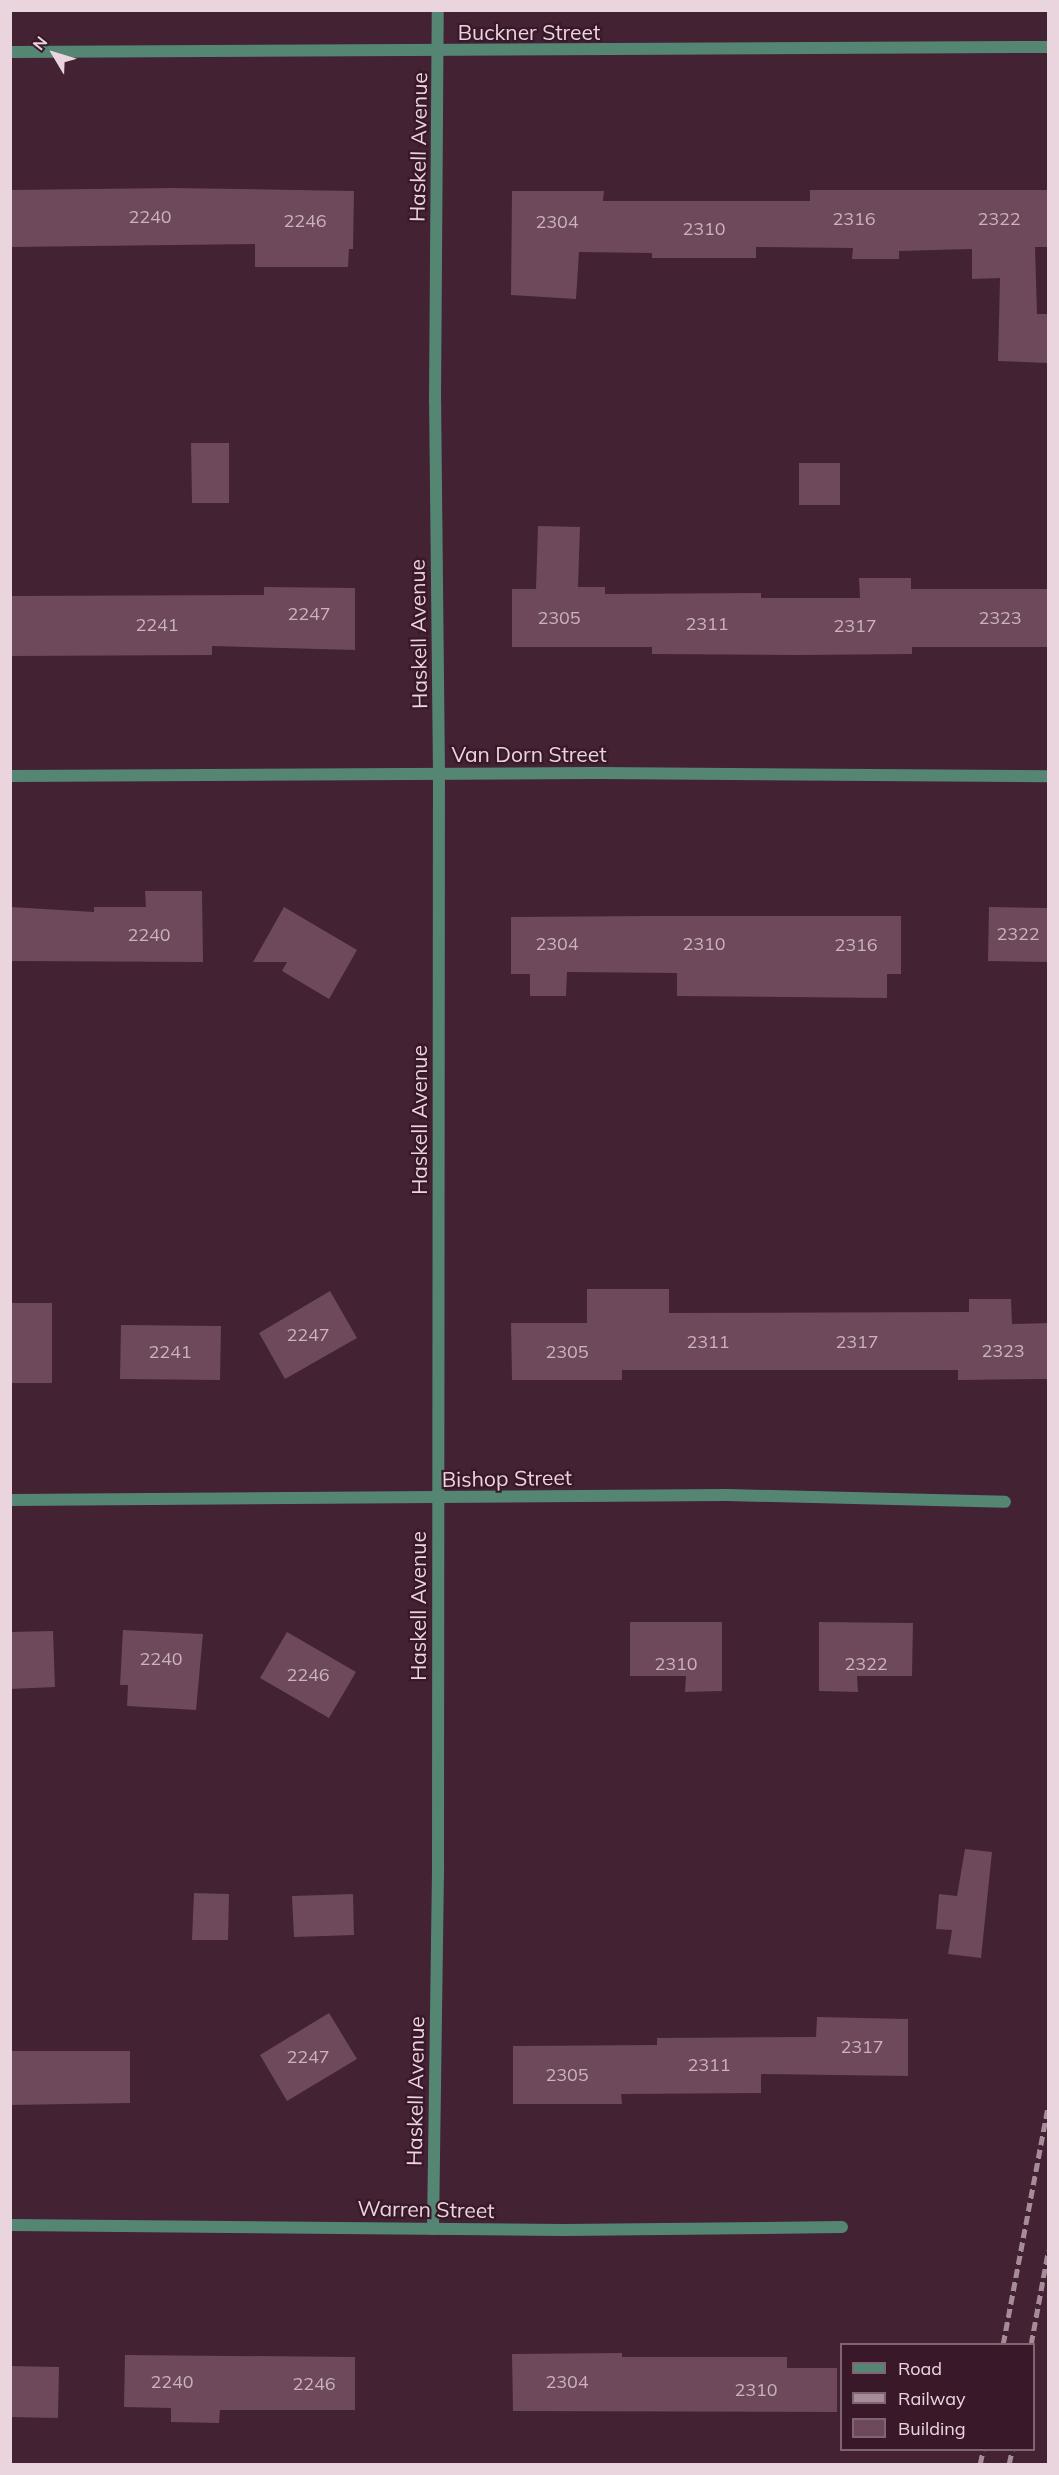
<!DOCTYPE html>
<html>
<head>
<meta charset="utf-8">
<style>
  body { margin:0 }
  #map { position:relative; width:1059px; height:2475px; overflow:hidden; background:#422233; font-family:Mulish,sans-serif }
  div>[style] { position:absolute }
  .building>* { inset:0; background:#6d495b }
  .minor>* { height:12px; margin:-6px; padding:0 6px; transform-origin:6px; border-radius:6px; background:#558674 }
  .rail>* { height:4.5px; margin-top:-2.25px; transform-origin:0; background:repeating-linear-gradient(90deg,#a58c98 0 9px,transparent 0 13.5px) }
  span { translate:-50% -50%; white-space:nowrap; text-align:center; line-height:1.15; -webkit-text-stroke:4.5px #381829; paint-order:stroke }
  .number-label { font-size:18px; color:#cbb2bd }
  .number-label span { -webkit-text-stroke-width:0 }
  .street-label { font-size:21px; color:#ead5de }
  .frame { position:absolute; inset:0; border:12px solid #ead5de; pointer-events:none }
  .legend { position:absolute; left:840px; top:2343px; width:195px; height:108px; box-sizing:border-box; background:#381829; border:2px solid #7f6471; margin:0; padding:8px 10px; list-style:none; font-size:18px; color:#ead5de }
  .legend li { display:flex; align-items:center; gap:12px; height:30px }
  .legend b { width:30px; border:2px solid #7f6471 }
  .north { position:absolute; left:24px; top:24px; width:60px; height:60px; -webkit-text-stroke:4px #381829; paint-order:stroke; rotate:308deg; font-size:16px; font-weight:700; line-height:24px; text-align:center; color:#ead5de }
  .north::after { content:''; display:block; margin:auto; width:21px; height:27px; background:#ead5de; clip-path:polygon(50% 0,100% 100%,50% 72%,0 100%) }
</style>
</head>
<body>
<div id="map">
  <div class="building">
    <div style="clip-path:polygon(174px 188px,354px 191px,353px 249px,349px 249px,348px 267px,255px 267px,255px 244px,10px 247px,10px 190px)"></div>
    <div style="clip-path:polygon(810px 190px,1048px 190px,1048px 247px,1035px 247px,1037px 314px,1048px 314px,1048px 363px,998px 361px,1000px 278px,972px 279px,972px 249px,899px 251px,899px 259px,852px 259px,853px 248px,756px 247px,756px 258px,652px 258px,652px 253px,579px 252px,576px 299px,511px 295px,512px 191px,604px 191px,603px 201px,810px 201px)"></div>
    <div style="clip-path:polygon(191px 443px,229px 443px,229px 503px,192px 503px)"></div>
    <div style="clip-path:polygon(799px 463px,840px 463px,840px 505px,799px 505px)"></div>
    <div style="clip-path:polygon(538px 526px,580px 527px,578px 587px,605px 587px,605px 594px,761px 593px,761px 598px,860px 598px,859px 578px,911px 578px,911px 589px,1048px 589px,1048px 647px,912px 647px,912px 654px,799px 655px,652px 654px,652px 647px,512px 647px,512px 589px,536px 589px)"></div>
    <div style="clip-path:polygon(264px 587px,355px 588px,355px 650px,212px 646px,212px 655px,10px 656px,10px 596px,264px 595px)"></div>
    <div style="clip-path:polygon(145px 891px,202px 891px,203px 962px,10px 961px,10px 907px,94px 912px,94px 907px,146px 907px)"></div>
    <div style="clip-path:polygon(284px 907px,357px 950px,329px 999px,282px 971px,287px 962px,253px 962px)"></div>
    <div style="clip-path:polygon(989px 907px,1048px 908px,1048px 962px,988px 961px)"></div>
    <div style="clip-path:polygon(650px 916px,901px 916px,901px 974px,887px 974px,887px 998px,677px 996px,677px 973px,567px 972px,566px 996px,530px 996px,530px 974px,511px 974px,511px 917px)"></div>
    <div style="clip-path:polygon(587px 1289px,669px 1289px,669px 1313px,969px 1312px,969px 1299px,1011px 1299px,1012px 1324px,1048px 1323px,1048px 1379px,958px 1380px,958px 1370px,622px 1370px,622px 1380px,512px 1380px,511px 1323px,587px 1323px)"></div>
    <div style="clip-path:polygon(330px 1291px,357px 1338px,285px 1379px,259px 1333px)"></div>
    <div style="clip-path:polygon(10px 1303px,52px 1303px,52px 1383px,10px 1383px)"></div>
    <div style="clip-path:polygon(121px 1325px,221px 1326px,220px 1380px,120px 1379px)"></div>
    <div style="clip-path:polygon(630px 1622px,722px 1622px,722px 1691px,685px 1692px,686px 1676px,630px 1676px)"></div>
    <div style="clip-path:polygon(819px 1622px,913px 1623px,912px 1676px,857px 1676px,858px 1692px,819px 1691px)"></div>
    <div style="clip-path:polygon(123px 1630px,203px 1634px,196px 1710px,127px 1706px,128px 1685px,120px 1685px)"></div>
    <div style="clip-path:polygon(53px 1631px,55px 1687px,10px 1689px,10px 1632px)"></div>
    <div style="clip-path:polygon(287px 1632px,356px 1672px,329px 1718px,260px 1678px)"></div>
    <div style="clip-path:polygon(965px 1849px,992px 1852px,981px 1958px,948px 1954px,952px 1930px,936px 1929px,939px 1894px,957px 1896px)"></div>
    <div style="clip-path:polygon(194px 1893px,229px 1894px,228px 1940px,192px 1940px)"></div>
    <div style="clip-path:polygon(353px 1894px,354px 1935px,294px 1937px,292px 1896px)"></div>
    <div style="clip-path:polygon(329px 2013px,357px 2059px,287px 2101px,260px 2055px)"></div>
    <div style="clip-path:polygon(817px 2017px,908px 2019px,908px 2076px,761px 2074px,761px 2093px,621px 2094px,622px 2104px,513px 2104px,513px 2046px,657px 2045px,657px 2038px,816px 2037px)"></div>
    <div style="clip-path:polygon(10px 2051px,130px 2051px,130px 2103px,10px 2105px)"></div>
    <div style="clip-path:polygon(622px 2353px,622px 2357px,787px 2357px,787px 2368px,837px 2368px,837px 2412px,513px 2411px,512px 2354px)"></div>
    <div style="clip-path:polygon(125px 2355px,355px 2357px,355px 2410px,220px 2410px,219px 2423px,171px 2422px,171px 2408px,124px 2407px)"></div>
    <div style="clip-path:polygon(10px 2366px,59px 2367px,58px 2418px,10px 2417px)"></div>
  </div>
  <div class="minor">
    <div style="left:10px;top:52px;width:1038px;rotate:-0.28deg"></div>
    <div style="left:10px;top:776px;width:586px;rotate:-0.29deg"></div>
    <div style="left:596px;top:773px;width:452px;rotate:0.4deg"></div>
    <div style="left:10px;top:1500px;width:717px;rotate:-0.4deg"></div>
    <div style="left:727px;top:1495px;width:278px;rotate:1.4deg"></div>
    <div style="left:10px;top:2225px;width:554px;rotate:0.52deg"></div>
    <div style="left:564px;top:2230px;width:278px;rotate:-0.6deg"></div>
    <div style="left:433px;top:2229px;width:365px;rotate:-89.2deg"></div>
    <div style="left:438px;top:1864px;width:1090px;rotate:-89.95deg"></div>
    <div style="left:439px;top:774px;width:372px;rotate:-90.6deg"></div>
    <div style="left:435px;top:402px;width:392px;rotate:-89.6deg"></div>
  </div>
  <div class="rail">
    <div style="left:1003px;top:2344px;width:243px;rotate:-79.3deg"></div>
    <div style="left:1031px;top:2344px;width:95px;rotate:-79.6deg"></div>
    <div style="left:980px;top:2464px;width:14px;rotate:-78deg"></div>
    <div style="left:1009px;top:2464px;width:14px;rotate:-78deg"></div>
  </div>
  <div class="number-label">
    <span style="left:150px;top:217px">2240</span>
    <span style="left:854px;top:219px">2316</span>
    <span style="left:999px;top:219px">2322</span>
    <span style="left:305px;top:221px">2246</span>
    <span style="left:557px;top:222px">2304</span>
    <span style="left:704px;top:229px">2310</span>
    <span style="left:309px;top:614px">2247</span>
    <span style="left:559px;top:618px">2305</span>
    <span style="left:1000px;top:618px">2323</span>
    <span style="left:707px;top:624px">2311</span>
    <span style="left:157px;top:625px">2241</span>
    <span style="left:855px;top:626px">2317</span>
    <span style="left:1018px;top:934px">2322</span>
    <span style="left:149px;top:935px">2240</span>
    <span style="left:557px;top:944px">2304</span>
    <span style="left:704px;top:944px">2310</span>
    <span style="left:856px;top:945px">2316</span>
    <span style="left:308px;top:1335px">2247</span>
    <span style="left:708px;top:1342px">2311</span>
    <span style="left:857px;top:1342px">2317</span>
    <span style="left:1003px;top:1351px">2323</span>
    <span style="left:170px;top:1352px">2241</span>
    <span style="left:567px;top:1352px">2305</span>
    <span style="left:161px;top:1659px">2240</span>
    <span style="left:676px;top:1664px">2310</span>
    <span style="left:866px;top:1664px">2322</span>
    <span style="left:308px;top:1675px">2246</span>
    <span style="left:862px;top:2047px">2317</span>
    <span style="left:308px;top:2057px">2247</span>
    <span style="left:709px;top:2065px">2311</span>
    <span style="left:567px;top:2075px">2305</span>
    <span style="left:172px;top:2382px">2240</span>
    <span style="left:567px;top:2382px">2304</span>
    <span style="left:314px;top:2384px">2246</span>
    <span style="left:756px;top:2390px">2310</span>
  </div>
  <div class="street-label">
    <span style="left:529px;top:32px">Buckner Street</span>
    <span style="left:418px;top:147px;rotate:-89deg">Haskell Avenue</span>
    <span style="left:418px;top:634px;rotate:-91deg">Haskell Avenue</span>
    <span style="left:529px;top:754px">Van Dorn Street</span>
    <span style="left:419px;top:1120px;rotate:-90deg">Haskell Avenue</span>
    <span style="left:507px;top:1478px;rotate:-1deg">Bishop Street</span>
    <span style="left:418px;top:1606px;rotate:-90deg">Haskell Avenue</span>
    <span style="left:415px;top:2091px;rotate:-89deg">Haskell Avenue</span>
    <span style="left:426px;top:2209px;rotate:1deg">Warren Street</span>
  </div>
  <div class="frame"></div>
  <ul class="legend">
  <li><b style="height:8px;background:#558674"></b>Road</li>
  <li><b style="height:8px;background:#a58c98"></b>Railway</li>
  <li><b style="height:16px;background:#6d495b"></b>Building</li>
  </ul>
  <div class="north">N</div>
</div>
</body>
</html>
